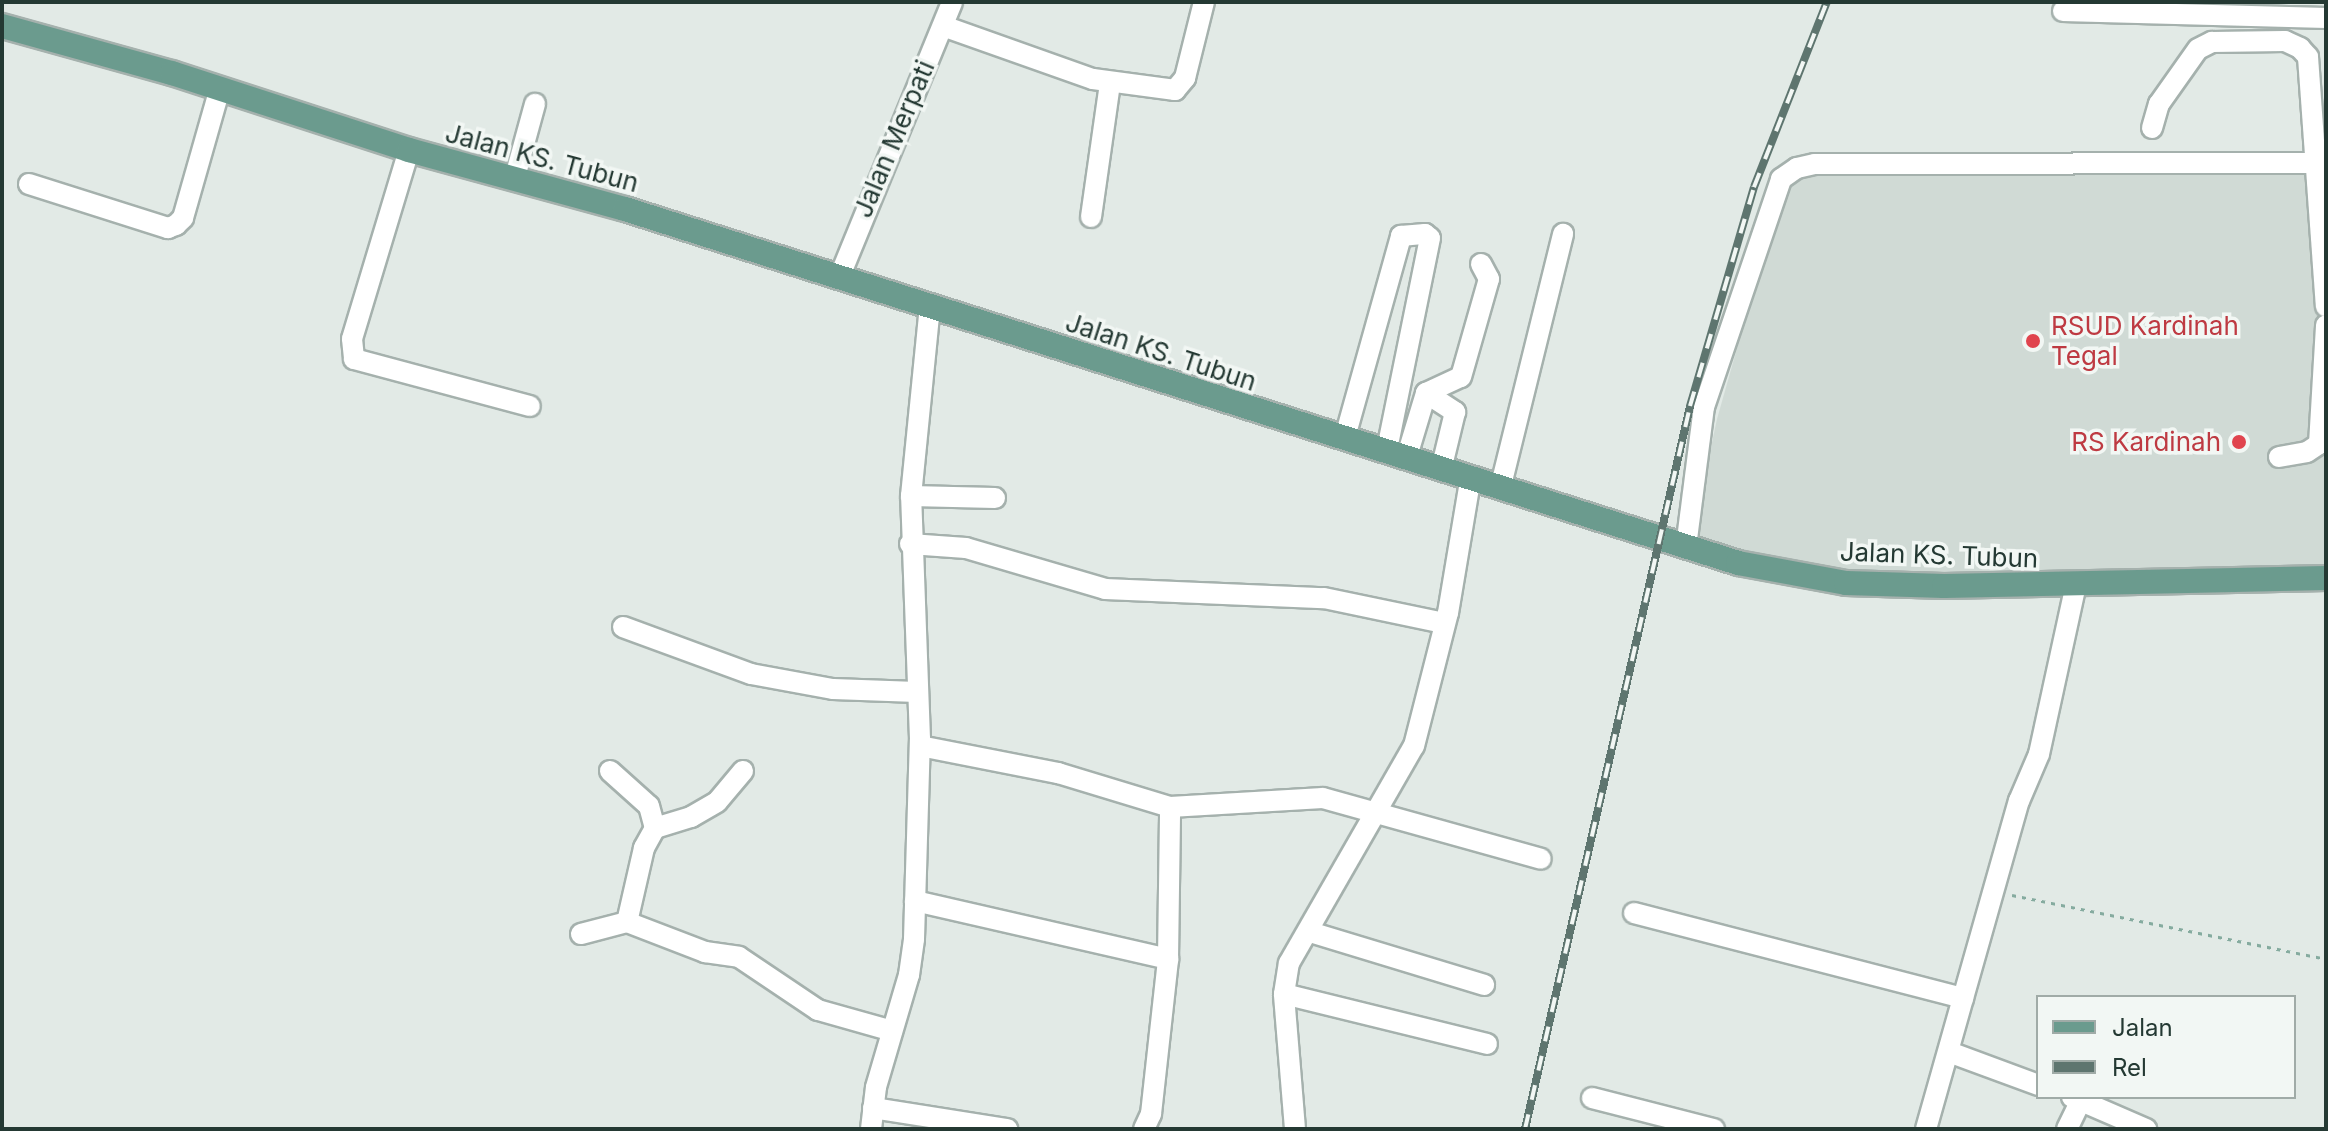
<!DOCTYPE html>
<html>
<head>
<meta charset="utf-8">
<style>
  body { margin:0 }
  #map { position:relative; width:2328px; height:1131px; overflow:hidden; background:#e2eae6; font-family:Inter,sans-serif }
  div>[style] { position:absolute }
  .built>* { inset:0; background:#d0dad5 }
  .path>* { height:3px; margin-top:-1.5px; transform-origin:0; background:repeating-linear-gradient(90deg,#85ab9f 0 4px,transparent 0 10px) }
  .roads { filter:drop-shadow(2px 0 #a5b1ad) drop-shadow(-2px 0 #a5b1ad) drop-shadow(0 2px #a5b1ad) drop-shadow(0 -2px #a5b1ad) }
  .minor>* { height:20px; margin:-10px; padding:0 10px; transform-origin:10px; border-radius:10px; background:#fff }
  .major>* { height:24px; margin:-12px; padding:0 12px; transform-origin:12px; border-radius:12px; background:#6b9b8e }
  .rail>* { height:8px; margin-top:-4px; transform-origin:0; background:repeating-linear-gradient(90deg,#f2f7f4 0 15px,#5e756f 0 30px); box-sizing:border-box; border-block:2px solid #5e756f }
  .dots>* { width:22px; height:22px; translate:-50% -50%; box-sizing:border-box; border:4px solid #f2f7f4; border-radius:50% }
  span { translate:-50% -50%; white-space:nowrap; text-align:center; line-height:1.15; -webkit-text-stroke:7px #f2f7f4; paint-order:stroke }
  .street-label { font-size:26px; color:#243933 }
  .health-label { font-size:26px; color:#be3a42 }
  .left { translate:0 -50%; text-align:left }
  .right { translate:-100% -50%; text-align:right }
  .frame { position:absolute; inset:0; border:4px solid #243933; pointer-events:none }
  .legend { position:absolute; left:2036px; top:995px; width:260px; height:104px; box-sizing:border-box; background:#f2f7f4; border:2px solid #a0aba7; margin:0; padding:10px 14px; list-style:none; font-size:24px; color:#243933 }
  .legend li { display:flex; align-items:center; gap:16px; height:40px }
  .legend b { width:40px; border:2px solid #a0aba7 }
</style>
</head>
<body>
<div id="map">
  <div class="built">
    <div style="clip-path:polygon(1816px 164px,2326px 166px,2326px 580px,1861px 581px,1689px 550px,1717px 419px,1786px 176px)"></div>
  </div>
  <div class="path">
    <div style="left:2012px;top:895px;width:320px;rotate:11.5deg"></div>
  </div>
  <div class="roads">
    <div class="minor">
      <div style="left:2063px;top:11px;width:263px;rotate:1.5deg"></div>
      <div style="left:943px;top:26px;width:159px;rotate:19.5deg"></div>
      <div style="left:1093px;top:79px;width:83px;rotate:7.6deg"></div>
      <div style="left:1175px;top:90px;width:16px;rotate:-50deg"></div>
      <div style="left:1185px;top:78px;width:78px;rotate:-76deg"></div>
      <div style="left:2152px;top:128px;width:25px;rotate:-74deg"></div>
      <div style="left:2159px;top:104px;width:67px;rotate:-54.7deg"></div>
      <div style="left:2198px;top:49px;width:16px;rotate:-27deg"></div>
      <div style="left:2212px;top:42px;width:73px;rotate:-0.8deg"></div>
      <div style="left:2285px;top:41px;width:17px;rotate:25deg"></div>
      <div style="left:2300px;top:48px;width:12px;rotate:48deg"></div>
      <div style="left:2308px;top:57px;width:250px;rotate:85.9deg"></div>
      <div style="left:409px;top:150px;width:197px;rotate:106.8deg"></div>
      <div style="left:352px;top:339px;width:20px;rotate:84deg"></div>
      <div style="left:354px;top:359px;width:182px;rotate:15deg"></div>
      <div style="left:515px;top:177px;width:76px;rotate:-74.7deg"></div>
      <div style="left:29px;top:184px;width:146px;rotate:17.6deg"></div>
      <div style="left:168px;top:228px;width:9px;rotate:-21deg"></div>
      <div style="left:176px;top:225px;width:10px;rotate:-45deg"></div>
      <div style="left:183px;top:218px;width:135px;rotate:-74.1deg"></div>
      <div style="left:1091px;top:217px;width:135px;rotate:-81.9deg"></div>
      <div style="left:839px;top:278px;width:298px;rotate:-67.7deg"></div>
      <div style="left:1426px;top:393px;width:35px;rotate:33deg"></div>
      <div style="left:1455px;top:412px;width:60px;rotate:103.6deg"></div>
      <div style="left:1345px;top:437px;width:209px;rotate:-74.4deg"></div>
      <div style="left:1401px;top:236px;width:24px;rotate:-5deg"></div>
      <div style="left:1425px;top:234px;width:6px;rotate:39deg"></div>
      <div style="left:1430px;top:238px;width:216px;rotate:101.5deg"></div>
      <div style="left:1407px;top:456px;width:66px;rotate:-73.2deg"></div>
      <div style="left:1426px;top:393px;width:38px;rotate:-25deg"></div>
      <div style="left:1461px;top:377px;width:102px;rotate:-74.1deg"></div>
      <div style="left:1489px;top:279px;width:17px;rotate:-118deg"></div>
      <div style="left:2279px;top:457px;width:28px;rotate:-10deg"></div>
      <div style="left:2307px;top:452px;width:14px;rotate:-34deg"></div>
      <div style="left:2319px;top:444px;width:119px;rotate:-86.6deg"></div>
      <div style="left:1500px;top:489px;width:263px;rotate:-76.1deg"></div>
      <div style="left:911px;top:496px;width:84px;rotate:1.4deg"></div>
      <div style="left:910px;top:544px;width:56px;rotate:4.1deg"></div>
      <div style="left:966px;top:548px;width:145px;rotate:16.4deg"></div>
      <div style="left:1105px;top:589px;width:219px;rotate:2.4deg"></div>
      <div style="left:1324px;top:598px;width:123px;rotate:11.8deg"></div>
      <div style="left:1686px;top:547px;width:141px;rotate:-82.7deg"></div>
      <div style="left:1704px;top:407px;width:241px;rotate:-71.3deg"></div>
      <div style="left:1781px;top:179px;width:19px;rotate:-35deg"></div>
      <div style="left:1797px;top:168px;width:18px;rotate:-13deg"></div>
      <div style="left:1815px;top:164px;width:511px;rotate:-0.11deg"></div>
      <div style="left:623px;top:627px;width:136px;rotate:20.2deg"></div>
      <div style="left:751px;top:674px;width:83px;rotate:10.4deg"></div>
      <div style="left:833px;top:689px;width:84px;rotate:2deg"></div>
      <div style="left:920px;top:746px;width:141px;rotate:11.1deg"></div>
      <div style="left:1058px;top:773px;width:117px;rotate:16.9deg"></div>
      <div style="left:1170px;top:807px;width:153px;rotate:-3.4deg"></div>
      <div style="left:1323px;top:798px;width:226px;rotate:15.6deg"></div>
      <div style="left:610px;top:771px;width:52px;rotate:41.9deg"></div>
      <div style="left:649px;top:806px;width:23px;rotate:75deg"></div>
      <div style="left:743px;top:771px;width:40px;rotate:130deg"></div>
      <div style="left:717px;top:802px;width:30px;rotate:150deg"></div>
      <div style="left:691px;top:817px;width:38px;rotate:163deg"></div>
      <div style="left:655px;top:828px;width:23px;rotate:119deg"></div>
      <div style="left:644px;top:848px;width:76px;rotate:102.9deg"></div>
      <div style="left:627px;top:922px;width:84px;rotate:21deg"></div>
      <div style="left:705px;top:952px;width:34px;rotate:8deg"></div>
      <div style="left:739px;top:957px;width:95px;rotate:33.9deg"></div>
      <div style="left:818px;top:1010px;width:77px;rotate:15.8deg"></div>
      <div style="left:915px;top:901px;width:260px;rotate:12.9deg"></div>
      <div style="left:1634px;top:913px;width:340px;rotate:14.5deg"></div>
      <div style="left:1310px;top:932px;width:182px;rotate:16.9deg"></div>
      <div style="left:581px;top:934px;width:48px;rotate:-14.6deg"></div>
      <div style="left:1284px;top:994px;width:209px;rotate:13.8deg"></div>
      <div style="left:1949px;top:1052px;width:95px;rotate:20.3deg"></div>
      <div style="left:2072px;top:1097px;width:81px;rotate:23.4deg"></div>
      <div style="left:1592px;top:1098px;width:126px;rotate:14.3deg"></div>
      <div style="left:873px;top:1108px;width:136px;rotate:8.9deg"></div>
      <div style="left:871px;top:1129px;width:42px;rotate:-83.2deg"></div>
      <div style="left:876px;top:1087px;width:117px;rotate:-73.6deg"></div>
      <div style="left:909px;top:975px;width:36px;rotate:-82deg"></div>
      <div style="left:914px;top:939px;width:200px;rotate:-88.3deg"></div>
      <div style="left:920px;top:739px;width:243px;rotate:-92.1deg"></div>
      <div style="left:911px;top:496px;width:191px;rotate:-84.3deg"></div>
      <div style="left:1144px;top:1129px;width:17px;rotate:-65deg"></div>
      <div style="left:1151px;top:1114px;width:156px;rotate:-83.7deg"></div>
      <div style="left:1168px;top:959px;width:152px;rotate:-89.2deg"></div>
      <div style="left:1295px;top:1129px;width:135px;rotate:-94.7deg"></div>
      <div style="left:1284px;top:994px;width:31px;rotate:-81deg"></div>
      <div style="left:1289px;top:963px;width:250px;rotate:-60.1deg"></div>
      <div style="left:1414px;top:746px;width:137px;rotate:-75.7deg"></div>
      <div style="left:1448px;top:613px;width:134px;rotate:-80.5deg"></div>
      <div style="left:1926px;top:1129px;width:341px;rotate:-74.2deg"></div>
      <div style="left:2019px;top:801px;width:51px;rotate:-66.9deg"></div>
      <div style="left:2039px;top:754px;width:173px;rotate:-77.7deg"></div>
      <div style="left:2067px;top:1129px;width:32px;rotate:-64deg"></div>
    </div>
    <div class="major">
      <div style="left:2px;top:26px;width:176px;rotate:15.5deg"></div>
      <div style="left:172px;top:73px;width:249px;rotate:18deg"></div>
      <div style="left:409px;top:150px;width:224px;rotate:15.3deg"></div>
      <div style="left:625px;top:209px;width:1168px;rotate:17.64deg"></div>
      <div style="left:1738px;top:563px;width:110px;rotate:10.5deg"></div>
      <div style="left:1846px;top:583px;width:98px;rotate:1.8deg"></div>
      <div style="left:1944px;top:586px;width:382px;rotate:-1.2deg"></div>
    </div>
  </div>
  <div class="rail">
    <div style="left:1525px;top:1129px;width:742px;rotate:-77.14deg"></div>
    <div style="left:1690px;top:406px;width:228px;rotate:-73.7deg"></div>
    <div style="left:1754px;top:187px;width:199px;rotate:-68.5deg"></div>
  </div>
  <div class="dots">
    <div style="left:2033px;top:341px;background:#e0444e"></div>
    <div style="left:2239px;top:442px;background:#e0444e"></div>
  </div>
  <div class="street-label">
    <span style="left:894px;top:139px;rotate:-67deg">Jalan Merpati</span>
    <span style="left:542px;top:158px;rotate:15deg">Jalan KS. Tubun</span>
    <span style="left:1161px;top:352px;rotate:18deg">Jalan KS. Tubun</span>
    <span style="left:1939px;top:555px;rotate:2deg">Jalan KS. Tubun</span>
  </div>
  <div class="health-label">
    <span class="left" style="left:2051px;top:341px">RSUD Kardinah<br>Tegal</span>
    <span class="right" style="left:2221px;top:442px">RS Kardinah</span>
  </div>
  <div class="frame"></div>
  <ul class="legend">
  <li><b style="height:10px;background:#6b9b8e"></b>Jalan</li>
  <li><b style="height:10px;background:#5e756f"></b>Rel</li>
  </ul>
</div>
</body>
</html>
